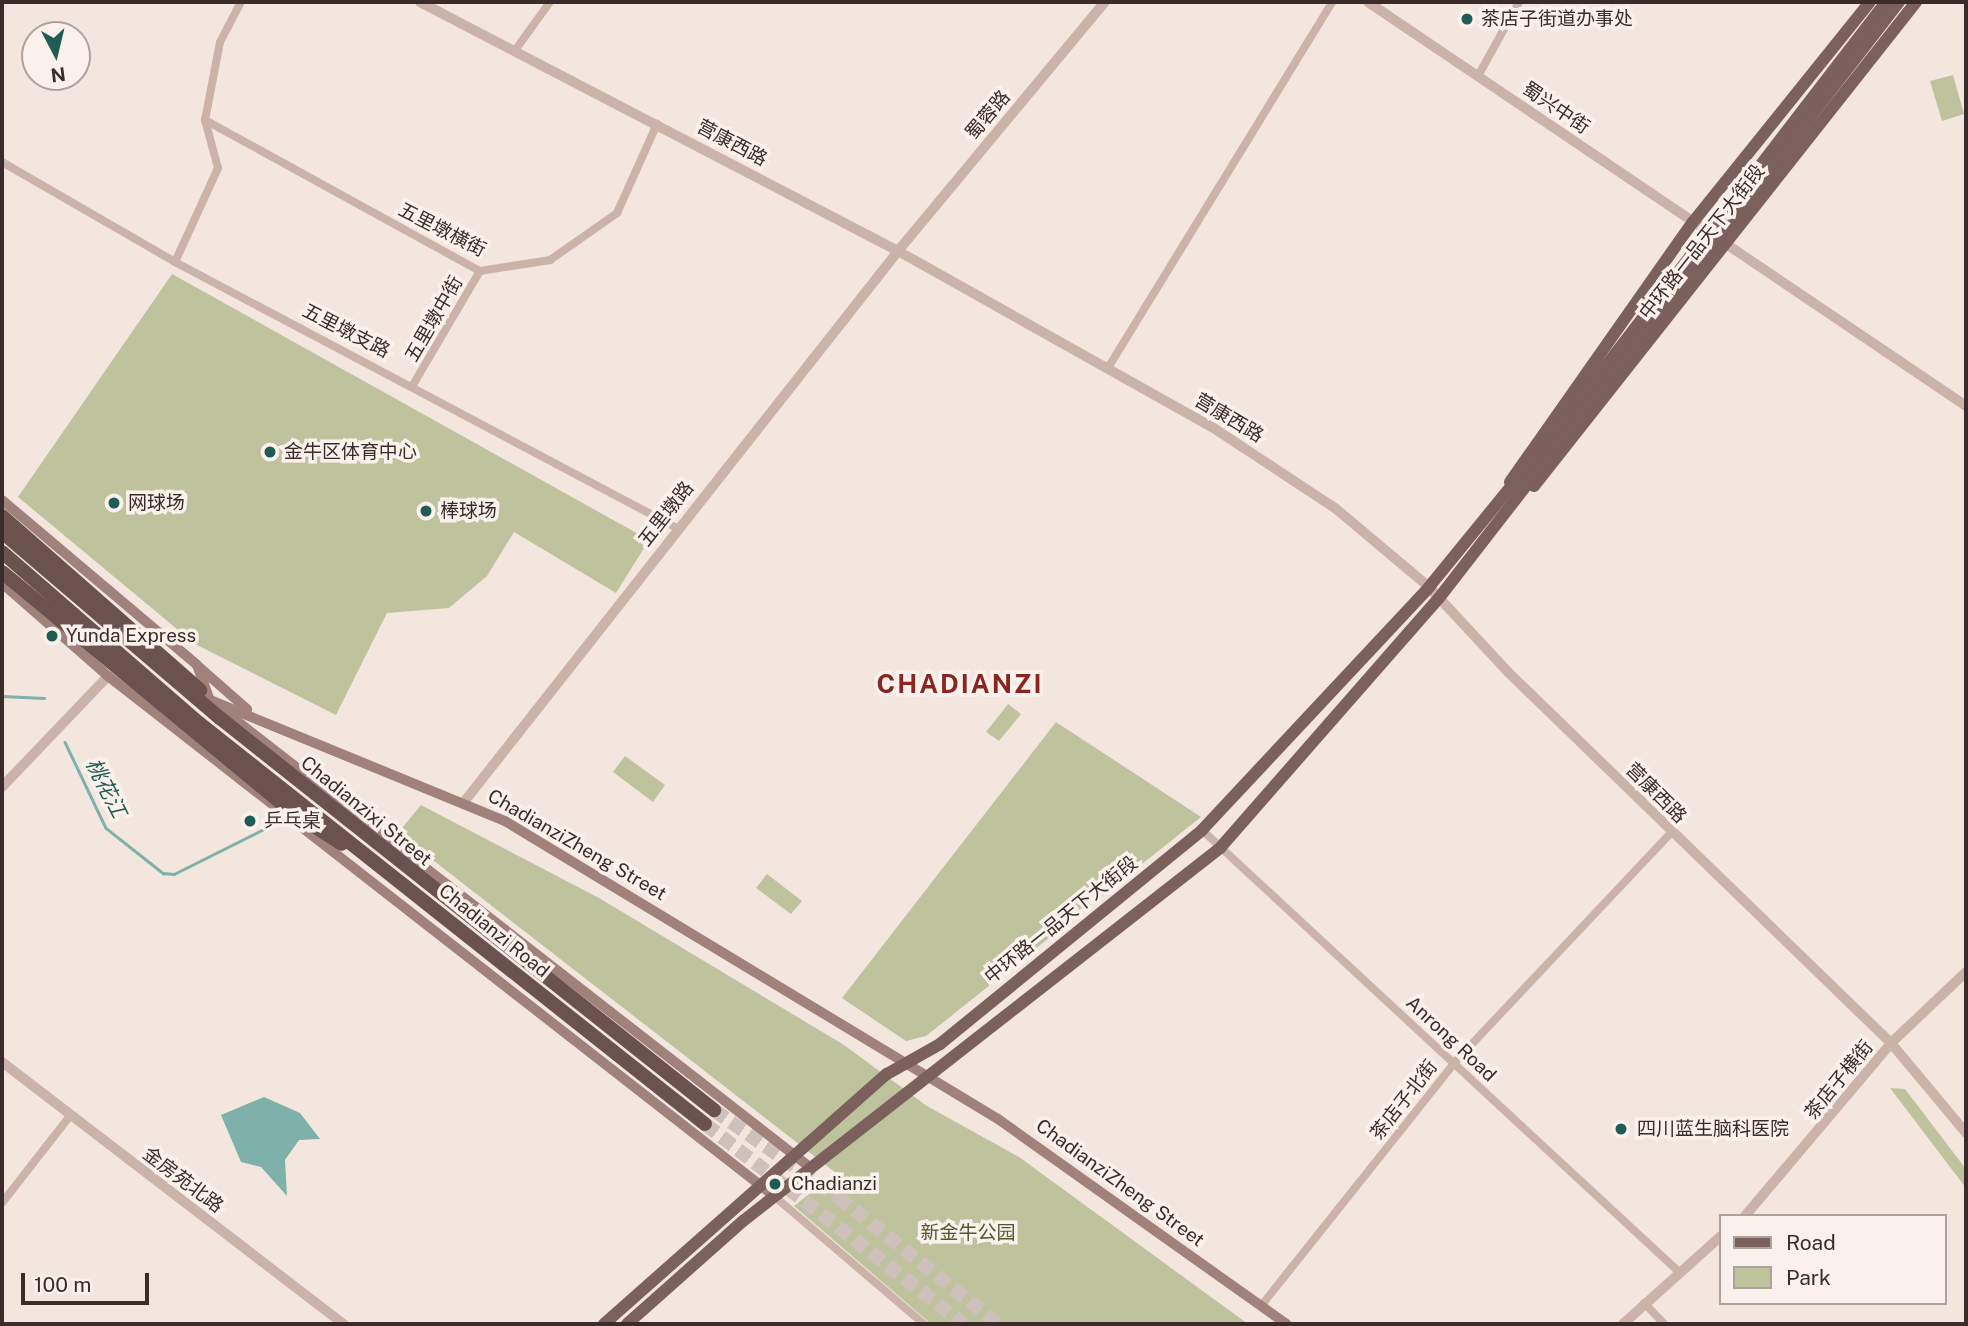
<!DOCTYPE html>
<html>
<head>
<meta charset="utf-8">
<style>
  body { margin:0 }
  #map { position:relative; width:1968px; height:1326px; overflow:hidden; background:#f3e6df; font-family:"Public Sans","Noto Sans SC",sans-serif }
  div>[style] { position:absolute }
  .green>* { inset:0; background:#bec39e }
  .water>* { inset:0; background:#7db1a9 }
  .stream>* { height:2.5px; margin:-1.25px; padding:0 1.25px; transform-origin:1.25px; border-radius:1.25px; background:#7db1a9 }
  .trunk-tunnel>* { height:14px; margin-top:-7px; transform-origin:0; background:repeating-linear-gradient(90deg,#cec1bb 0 14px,transparent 0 21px) }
  .minor>* { height:8px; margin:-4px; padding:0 4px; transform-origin:4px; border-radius:4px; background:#ccb3aa }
  .tertiary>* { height:10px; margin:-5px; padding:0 5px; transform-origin:5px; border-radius:5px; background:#ccb3aa }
  .secondary>* { height:10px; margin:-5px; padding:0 5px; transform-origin:5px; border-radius:5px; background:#a0827b }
  .primary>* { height:12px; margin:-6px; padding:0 6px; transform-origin:6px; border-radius:6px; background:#7c605b }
  .trunk>* { height:14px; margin:-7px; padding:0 7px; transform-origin:7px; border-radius:7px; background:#6c524e }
  .primary-bridge>* { height:12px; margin:-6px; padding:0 6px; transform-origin:6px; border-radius:6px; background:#7c605b }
  .dots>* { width:19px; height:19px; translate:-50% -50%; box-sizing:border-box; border:4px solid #fbf1ec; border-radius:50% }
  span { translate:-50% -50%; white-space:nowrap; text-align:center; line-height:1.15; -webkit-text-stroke:7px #fbf1ec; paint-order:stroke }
  .poi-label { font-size:19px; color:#3a2c2a }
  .left { translate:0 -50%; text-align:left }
  .street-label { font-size:19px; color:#3a2c2a }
  .park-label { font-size:19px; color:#51582d }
  .water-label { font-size:21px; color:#1e5c54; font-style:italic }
  .district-label { font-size:26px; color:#8a2621; font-weight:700; letter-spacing:2px }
  .frame { position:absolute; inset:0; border:4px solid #3a2c2a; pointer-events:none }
  .legend { position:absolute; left:1719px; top:1214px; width:228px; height:91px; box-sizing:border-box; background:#fbf1ec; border:2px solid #aea29e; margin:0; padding:9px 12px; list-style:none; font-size:21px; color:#3a2c2a }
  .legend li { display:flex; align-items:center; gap:14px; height:35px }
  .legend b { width:35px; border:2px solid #aea29e }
  .north { position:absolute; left:21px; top:21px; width:70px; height:70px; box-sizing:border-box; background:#fbf1ec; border:2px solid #aea29e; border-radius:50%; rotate:173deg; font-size:19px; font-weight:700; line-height:28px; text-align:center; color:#3a2c2a }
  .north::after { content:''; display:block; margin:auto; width:24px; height:32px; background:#1e5c54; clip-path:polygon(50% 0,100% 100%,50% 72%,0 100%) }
  .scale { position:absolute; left:21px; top:1273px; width:128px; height:32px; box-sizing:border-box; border:4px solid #3a2c2a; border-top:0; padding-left:9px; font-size:21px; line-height:24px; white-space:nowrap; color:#3a2c2a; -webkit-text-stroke:5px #fbf1ec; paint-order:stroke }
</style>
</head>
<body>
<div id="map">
  <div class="green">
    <div style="clip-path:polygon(1953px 75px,1964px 114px,1942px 121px,1930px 81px)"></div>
    <div style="clip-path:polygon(172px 274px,649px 540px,616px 593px,514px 532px,487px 576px,449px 608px,387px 613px,336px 715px,195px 644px,18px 497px)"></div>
    <div style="clip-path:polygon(1008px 704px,1021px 714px,999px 741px,986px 732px)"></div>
    <div style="clip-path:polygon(1056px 722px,1201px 817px,926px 1036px,906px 1041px,842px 998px)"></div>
    <div style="clip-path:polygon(625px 756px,665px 785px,653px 802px,613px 772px)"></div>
    <div style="clip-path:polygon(421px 805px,599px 898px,844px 1045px,927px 1106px,1019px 1157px,1248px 1324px,931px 1324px,794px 1206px,836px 1173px,398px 833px)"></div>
    <div style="clip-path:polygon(767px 874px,802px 901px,791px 914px,756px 888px)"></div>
    <div style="clip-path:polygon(1890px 1088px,1905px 1089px,1966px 1169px,1966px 1188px)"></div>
  </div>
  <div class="water">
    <div style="clip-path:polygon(264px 1097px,300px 1113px,320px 1139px,299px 1140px,285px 1160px,287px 1196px,261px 1167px,241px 1162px,221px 1115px)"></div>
  </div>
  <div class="stream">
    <div style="left:2px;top:696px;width:42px;rotate:2.7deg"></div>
    <div style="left:65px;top:742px;width:95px;rotate:64.5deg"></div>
    <div style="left:106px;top:828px;width:73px;rotate:38.3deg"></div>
    <div style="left:163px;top:873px;width:11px;rotate:5deg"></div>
    <div style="left:174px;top:874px;width:110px;rotate:-26.6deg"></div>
  </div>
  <div class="trunk-tunnel">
    <div style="left:714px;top:1110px;width:151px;rotate:35.1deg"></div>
    <div style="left:838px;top:1197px;width:204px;rotate:38.4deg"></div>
    <div style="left:705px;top:1124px;width:327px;rotate:37.7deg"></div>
  </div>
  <div class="minor">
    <div style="left:516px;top:49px;width:58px;rotate:-54.1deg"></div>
    <div style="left:1478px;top:76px;width:85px;rotate:-61deg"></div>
    <div style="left:205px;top:120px;width:314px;rotate:28.8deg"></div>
    <div style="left:480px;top:271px;width:71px;rotate:-8.9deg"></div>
    <div style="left:550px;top:260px;width:82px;rotate:-35deg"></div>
    <div style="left:617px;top:213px;width:98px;rotate:-65.8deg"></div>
    <div style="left:2px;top:162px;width:200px;rotate:30deg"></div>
    <div style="left:175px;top:262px;width:568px;rotate:27.92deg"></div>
    <div style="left:175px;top:262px;width:103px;rotate:-65.4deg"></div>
    <div style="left:218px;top:168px;width:50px;rotate:-105.2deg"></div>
    <div style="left:205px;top:120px;width:79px;rotate:-79.1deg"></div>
    <div style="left:220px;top:42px;width:45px;rotate:-62.3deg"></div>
    <div style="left:1108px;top:368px;width:429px;rotate:-58.5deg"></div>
    <div style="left:414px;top:383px;width:130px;rotate:-59.5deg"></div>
    <div style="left:1202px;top:830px;width:650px;rotate:42.82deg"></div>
    <div style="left:774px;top:1196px;width:197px;rotate:40.5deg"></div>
    <div style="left:2px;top:1203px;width:110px;rotate:-52deg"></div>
    <div style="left:1644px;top:1303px;width:29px;rotate:46deg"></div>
    <div style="left:1261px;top:1306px;width:310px;rotate:-51.5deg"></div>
    <div style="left:1454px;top:1063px;width:316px;rotate:-46.7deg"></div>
  </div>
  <div class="tertiary">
    <div style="left:420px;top:2px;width:539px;rotate:27.52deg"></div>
    <div style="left:898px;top:251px;width:360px;rotate:29.3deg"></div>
    <div style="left:1212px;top:427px;width:147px;rotate:33.4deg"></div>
    <div style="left:1335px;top:508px;width:123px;rotate:40deg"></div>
    <div style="left:1429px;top:587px;width:117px;rotate:47.1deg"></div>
    <div style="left:1509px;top:673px;width:532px;rotate:44.09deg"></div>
    <div style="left:1891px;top:1043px;width:117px;rotate:50.2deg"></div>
    <div style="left:1368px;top:2px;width:722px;rotate:34.04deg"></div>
    <div style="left:2px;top:787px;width:153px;rotate:-46.3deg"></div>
    <div style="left:464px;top:802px;width:701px;rotate:-51.77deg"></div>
    <div style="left:898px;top:251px;width:324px;rotate:-50.3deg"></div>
    <div style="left:2px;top:1062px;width:431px;rotate:37.5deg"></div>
    <div style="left:1745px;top:1216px;width:226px;rotate:-49.8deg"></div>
    <div style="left:1891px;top:1043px;width:103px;rotate:-43.4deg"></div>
    <div style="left:1623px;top:1324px;width:132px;rotate:-41.9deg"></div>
  </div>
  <div class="secondary">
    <div style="left:2px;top:500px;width:255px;rotate:40.2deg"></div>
    <div style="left:197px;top:665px;width:37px;rotate:70deg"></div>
    <div style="left:210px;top:700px;width:762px;rotate:37.91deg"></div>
    <div style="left:2px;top:583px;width:141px;rotate:41.3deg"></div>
    <div style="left:108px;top:676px;width:845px;rotate:37.98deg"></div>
    <div style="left:199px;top:667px;width:64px;rotate:41.2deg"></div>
    <div style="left:210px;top:700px;width:319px;rotate:22.3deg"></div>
    <div style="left:505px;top:821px;width:576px;rotate:31.15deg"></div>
    <div style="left:998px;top:1119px;width:354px;rotate:35.4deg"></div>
  </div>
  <div class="primary">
    <div style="left:1510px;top:482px;width:318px;rotate:-54.9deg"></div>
    <div style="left:1693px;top:222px;width:282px;rotate:-51.2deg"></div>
    <div style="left:1534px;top:486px;width:617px;rotate:-51.72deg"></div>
    <div style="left:604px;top:1324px;width:378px;rotate:-41.5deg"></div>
    <div style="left:887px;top:1074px;width:61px;rotate:-29.5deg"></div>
    <div style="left:940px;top:1044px;width:338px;rotate:-39.2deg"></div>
    <div style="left:1202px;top:830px;width:333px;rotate:-46.9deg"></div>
    <div style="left:1429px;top:587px;width:183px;rotate:-50.8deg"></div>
    <div style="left:627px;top:1324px;width:155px;rotate:-41.6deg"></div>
    <div style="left:743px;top:1221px;width:606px;rotate:-38.02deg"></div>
    <div style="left:1220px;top:848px;width:332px;rotate:-48.8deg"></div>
    <div style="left:1439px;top:598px;width:186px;rotate:-52.2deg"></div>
  </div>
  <div class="trunk">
    <div style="left:2px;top:516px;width:264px;rotate:41.3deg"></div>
    <div style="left:2px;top:532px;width:287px;rotate:40.5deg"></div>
    <div style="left:220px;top:718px;width:631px;rotate:38.43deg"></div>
    <div style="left:2px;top:552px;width:254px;rotate:41deg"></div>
    <div style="left:194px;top:719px;width:652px;rotate:38.4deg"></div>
    <div style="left:2px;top:572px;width:371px;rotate:39.6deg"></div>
    <div style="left:288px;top:809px;width:64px;rotate:32.9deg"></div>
  </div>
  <div class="primary-bridge">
    <div style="left:1545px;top:445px;width:559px;rotate:-52.41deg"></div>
    <div style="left:1553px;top:451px;width:567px;rotate:-52.38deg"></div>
  </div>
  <div class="dots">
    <div style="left:1467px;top:19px;background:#1e5c54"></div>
    <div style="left:270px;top:452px;background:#1e5c54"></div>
    <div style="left:114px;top:503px;background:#1e5c54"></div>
    <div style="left:426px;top:511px;background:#1e5c54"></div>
    <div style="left:52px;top:636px;background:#1e5c54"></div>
    <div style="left:250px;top:821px;background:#1e5c54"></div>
    <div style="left:1621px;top:1129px;background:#1e5c54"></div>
    <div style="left:775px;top:1184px;background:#1e5c54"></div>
  </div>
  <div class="poi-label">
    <span class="left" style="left:1481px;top:19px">茶店子街道办事处</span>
    <span class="left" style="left:284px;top:452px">金牛区体育中心</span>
    <span class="left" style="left:128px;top:503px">网球场</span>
    <span class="left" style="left:440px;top:511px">棒球场</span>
    <span class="left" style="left:66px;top:636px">Yunda Express</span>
    <span class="left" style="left:264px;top:821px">乒乓桌</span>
    <span class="left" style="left:1637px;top:1129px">四川蓝生脑科医院</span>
    <span class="left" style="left:791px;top:1184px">Chadianzi</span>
  </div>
  <div class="street-label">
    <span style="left:1556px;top:108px;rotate:34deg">蜀兴中街</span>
    <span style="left:988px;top:115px;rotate:-50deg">蜀蓉路</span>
    <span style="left:732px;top:143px;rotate:28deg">营康西路</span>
    <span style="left:442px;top:230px;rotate:27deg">五里墩横街</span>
    <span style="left:1702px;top:242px;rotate:-52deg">中环路一品天下大街段</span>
    <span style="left:434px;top:319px;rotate:-60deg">五里墩中街</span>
    <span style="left:346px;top:331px;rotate:27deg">五里墩支路</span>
    <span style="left:1229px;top:418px;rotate:31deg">营康西路</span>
    <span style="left:666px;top:514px;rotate:-52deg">五里墩路</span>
    <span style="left:1656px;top:793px;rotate:45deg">营康西路</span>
    <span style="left:366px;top:811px;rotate:39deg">Chadianzixi Street</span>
    <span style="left:577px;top:845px;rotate:30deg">ChadianziZheng Street</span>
    <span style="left:1061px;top:920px;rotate:-39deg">中环路一品天下大街段</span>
    <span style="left:494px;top:931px;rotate:39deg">Chadianzi Road</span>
    <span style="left:1451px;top:1039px;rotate:43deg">Anrong Road</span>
    <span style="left:1839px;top:1080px;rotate:-51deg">茶店子横街</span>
    <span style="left:1404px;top:1100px;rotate:-52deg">茶店子北街</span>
    <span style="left:183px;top:1180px;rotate:37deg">金房苑北路</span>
    <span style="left:1120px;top:1183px;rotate:36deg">ChadianziZheng Street</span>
  </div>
  <div class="park-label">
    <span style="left:968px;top:1233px">新金牛公园</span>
  </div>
  <div class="water-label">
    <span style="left:106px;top:788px;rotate:63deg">桃花江</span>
  </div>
  <div class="district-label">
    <span style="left:960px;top:684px">CHADIANZI</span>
  </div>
  <div class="frame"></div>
  <ul class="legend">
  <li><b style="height:9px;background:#7c605b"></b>Road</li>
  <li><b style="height:19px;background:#bec39e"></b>Park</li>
  </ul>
  <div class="north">N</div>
  <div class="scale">100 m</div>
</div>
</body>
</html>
